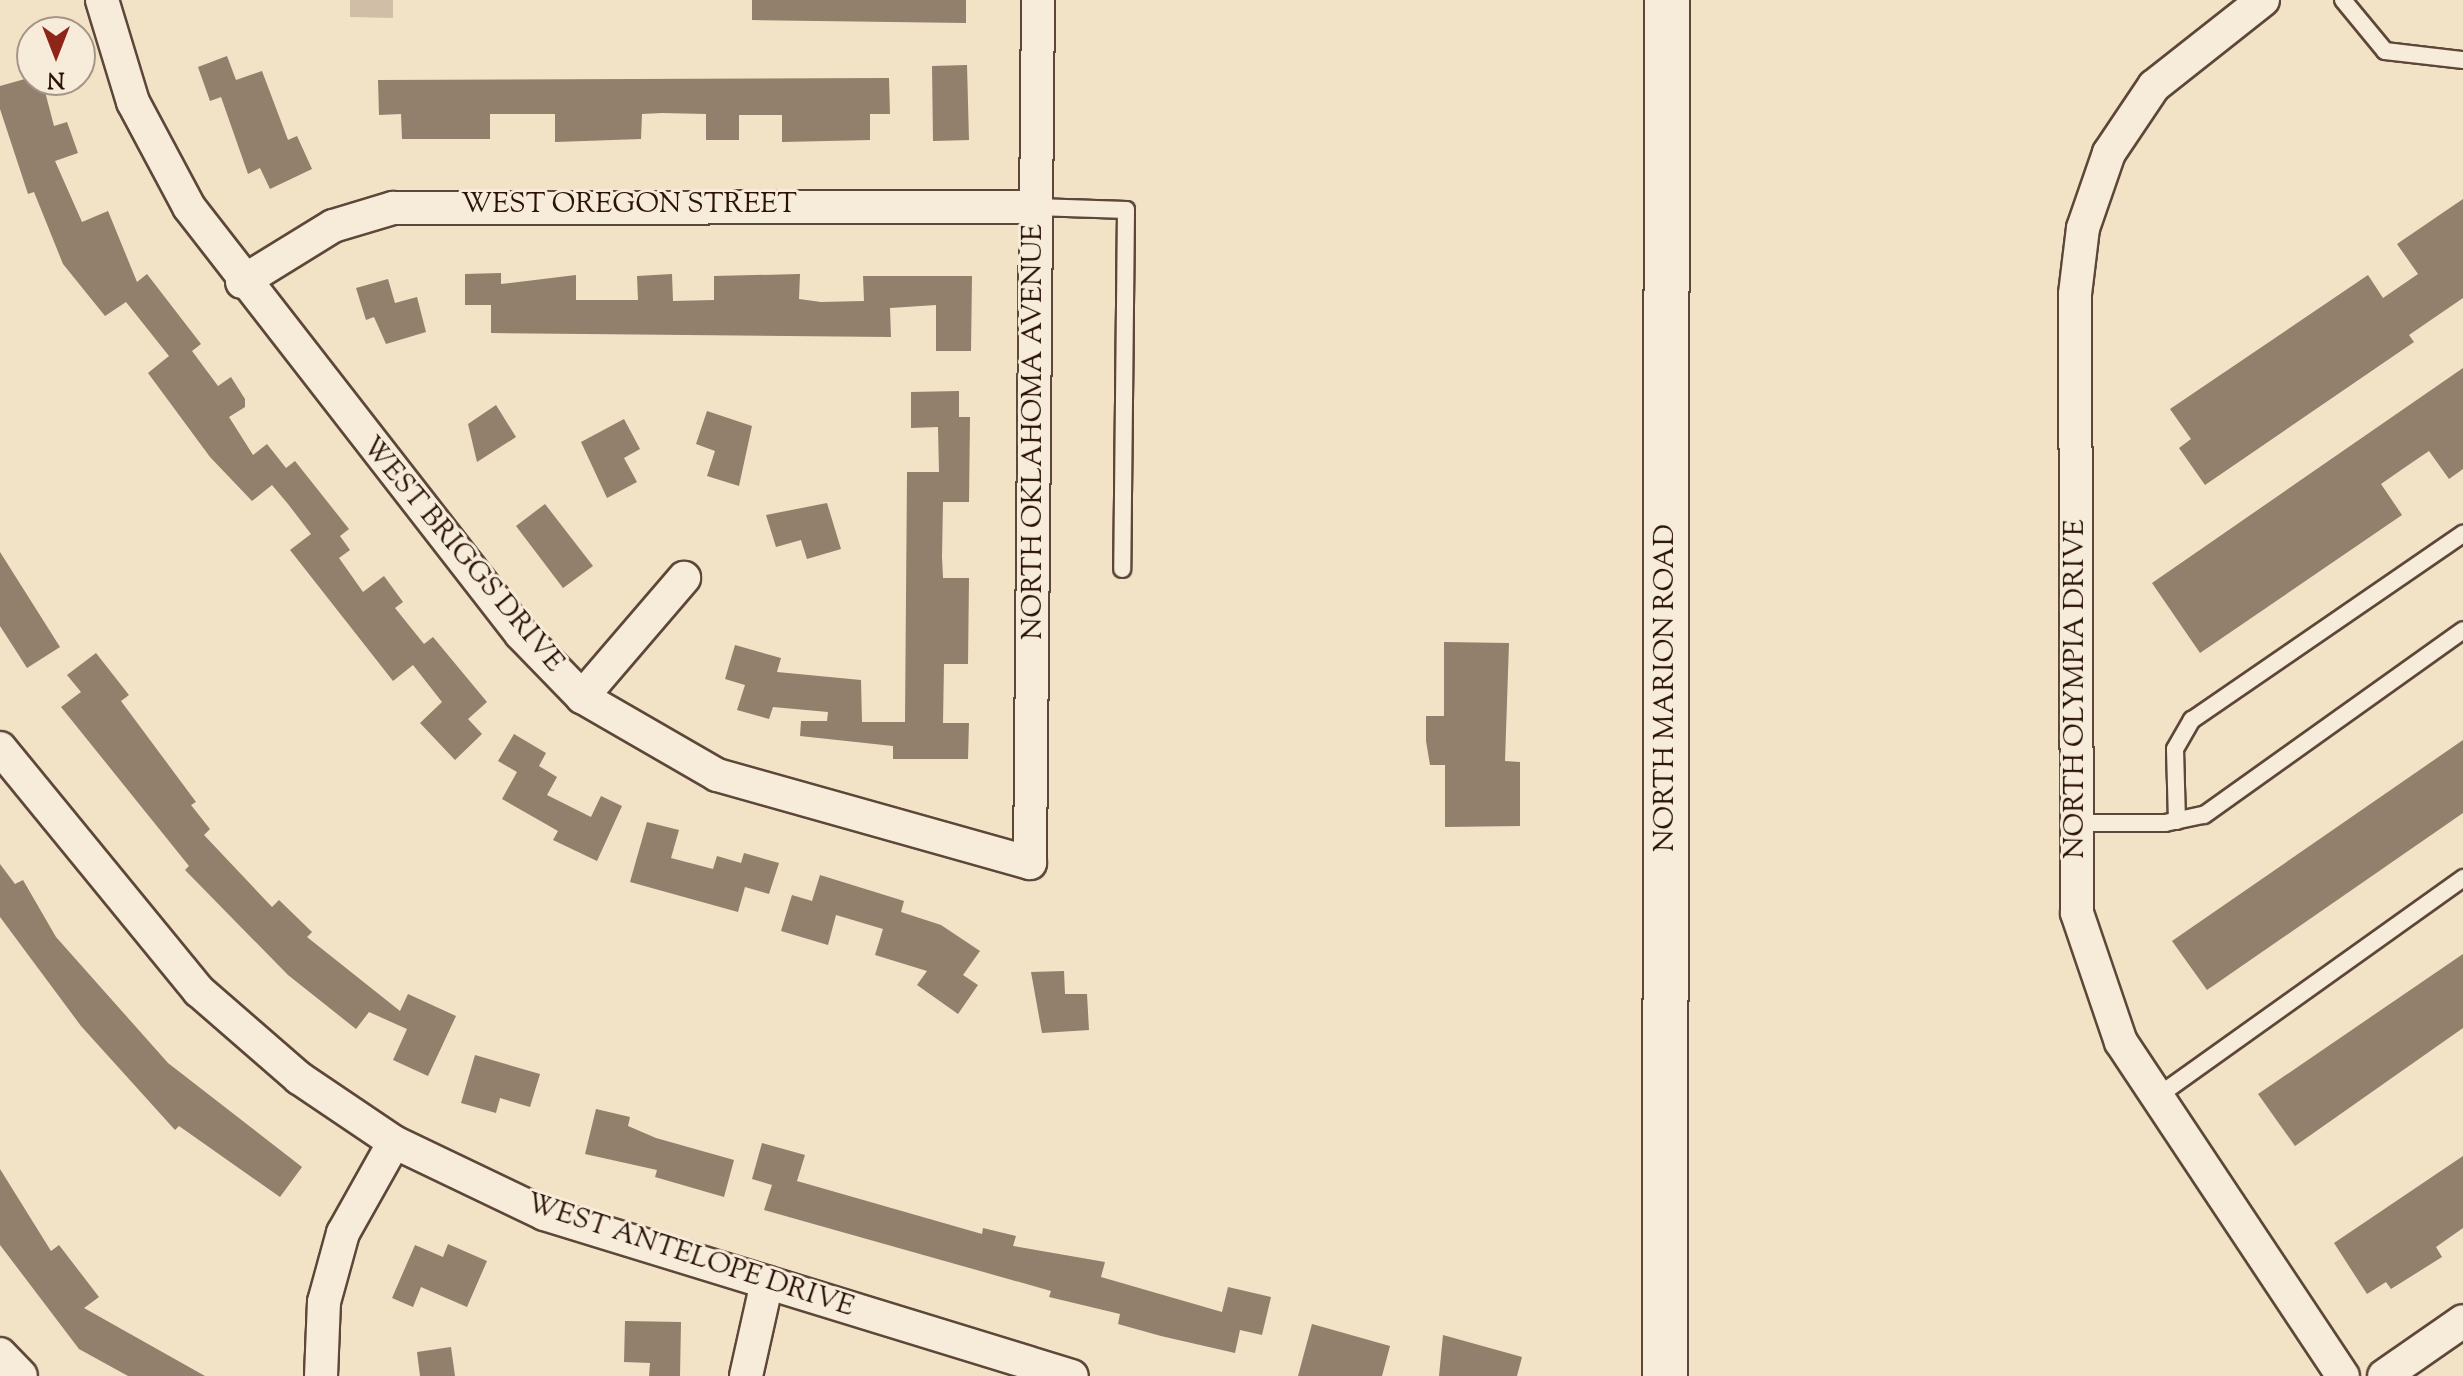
<!DOCTYPE html>
<html>
<head>
<meta charset="utf-8">
<style>
  body { margin:0 }
  #map { position:relative; width:2463px; height:1376px; overflow:hidden; background:#f2e2c6; font-family:"Sorts Mill Goudy",serif }
  div>[style] { position:absolute }
  .green>* { inset:0; background:#d0bfa6 }
  .building>* { inset:0; background:#927f6c }
  .roads { filter:drop-shadow(2px 0 #5d4739) drop-shadow(-2px 0 #5d4739) drop-shadow(0 2px #5d4739) drop-shadow(0 -2px #5d4739) }
  .lane>* { height:16px; margin:-8px; padding:0 8px; transform-origin:8px; border-radius:8px; background:#f7ecda }
  .street>* { height:32px; margin:-16px; padding:0 16px; transform-origin:16px; border-radius:16px; background:#f7ecda }
  .secondary>* { height:44px; margin:-22px; padding:0 22px; transform-origin:22px; border-radius:22px; background:#f7ecda }
  span { translate:-50% -50%; white-space:nowrap; text-align:center; line-height:1.15; -webkit-text-stroke:6px #f7ecda; paint-order:stroke }
  .street-label { font-size:28px; color:#2b130a }
  .north { position:absolute; left:16px; top:16px; width:80px; height:80px; box-sizing:border-box; background:#f7ecda; border:2px solid #a59587; border-radius:50%; rotate:180deg; font-size:22px; font-weight:700; line-height:32px; text-align:center; color:#2b130a }
  .north::after { content:''; display:block; margin:auto; width:28px; height:36px; background:#8f2418; clip-path:polygon(50% 0,100% 100%,50% 72%,0 100%) }
</style>
</head>
<body>
<div id="map">
  <div class="green">
    <div style="clip-path:polygon(350px 0,393px 0,393px 18px,350px 17px)"></div>
  </div>
  <div class="building">
    <div style="clip-path:polygon(752px 0,966px 0,966px 23px,752px 20px)"></div>
    <div style="clip-path:polygon(227px 56px,236px 80px,262px 71px,288px 140px,297px 136px,312px 169px,270px 189px,260px 168px,248px 174px,221px 97px,210px 101px,198px 67px)"></div>
    <div style="clip-path:polygon(967px 65px,969px 140px,933px 141px,932px 66px)"></div>
    <div style="clip-path:polygon(32px 77px,42px 80px,54px 126px,67px 122px,78px 153px,55px 161px,82px 222px,108px 211px,137px 282px,147px 274px,201px 344px,192px 351px,218px 386px,231px 377px,245px 399px,245px 407px,229px 417px,253px 455px,267px 444px,286px 468px,295px 461px,349px 529px,340px 536px,350px 550px,339px 558px,363px 592px,384px 576px,403px 602px,395px 608px,424px 644px,433px 637px,487px 702px,468px 719px,482px 734px,455px 760px,420px 723px,442px 702px,413px 665px,393px 681px,290px 550px,311px 534px,288px 504px,272px 485px,252px 501px,210px 457px,148px 373px,169px 356px,126px 302px,105px 316px,63px 264px,34px 192px,28px 194px,0 109px,0 86px)"></div>
    <div style="clip-path:polygon(889px 78px,890px 114px,870px 114px,870px 140px,782px 142px,782px 115px,739px 115px,739px 140px,706px 140px,706px 114px,662px 113px,642px 114px,641px 139px,555px 142px,555px 114px,490px 114px,490px 139px,402px 139px,401px 114px,379px 115px,378px 80px)"></div>
    <div style="clip-path:polygon(2463px 199px,2463px 298px,2409px 335px,2414px 342px,2205px 485px,2179px 448px,2191px 439px,2170px 409px,2368px 275px,2383px 298px,2418px 274px,2397px 244px)"></div>
    <div style="clip-path:polygon(501px 273px,501px 284px,576px 275px,576px 300px,638px 300px,637px 276px,672px 274px,673px 301px,714px 300px,714px 276px,800px 274px,799px 299px,821px 302px,864px 301px,863px 276px,972px 276px,971px 351px,936px 351px,936px 305px,890px 308px,891px 337px,491px 333px,491px 305px,465px 305px,465px 274px)"></div>
    <div style="clip-path:polygon(388px 279px,395px 303px,417px 297px,426px 332px,386px 344px,374px 317px,366px 320px,356px 288px)"></div>
    <div style="clip-path:polygon(2463px 368px,2463px 469px,2449px 479px,2429px 451px,2404px 468px,2381px 484px,2402px 515px,2200px 653px,2152px 583px)"></div>
    <div style="clip-path:polygon(959px 391px,959px 417px,970px 417px,969px 502px,943px 502px,942px 557px,943px 578px,969px 578px,968px 664px,944px 664px,943px 723px,969px 723px,968px 759px,893px 759px,893px 746px,800px 736px,801px 721px,827px 721px,828px 712px,773px 707px,769px 719px,737px 710px,745px 685px,725px 679px,735px 645px,781px 658px,777px 672px,861px 680px,862px 722px,905px 722px,907px 472px,939px 472px,938px 427px,911px 428px,911px 392px)"></div>
    <div style="clip-path:polygon(496px 405px,516px 437px,477px 462px,468px 424px)"></div>
    <div style="clip-path:polygon(707px 411px,752px 426px,739px 486px,707px 476px,715px 451px,696px 444px)"></div>
    <div style="clip-path:polygon(624px 419px,640px 449px,624px 458px,637px 482px,607px 498px,581px 442px)"></div>
    <div style="clip-path:polygon(827px 503px,841px 549px,807px 559px,801px 540px,776px 547px,766px 515px)"></div>
    <div style="clip-path:polygon(545px 504px,593px 566px,563px 588px,516px 526px)"></div>
    <div style="clip-path:polygon(0 552px,60px 647px,27px 668px,0 626px)"></div>
    <div style="clip-path:polygon(1444px 642px,1509px 643px,1505px 761px,1520px 762px,1520px 826px,1445px 827px,1445px 765px,1430px 765px,1426px 741px,1426px 716px,1444px 716px)"></div>
    <div style="clip-path:polygon(96px 653px,129px 695px,121px 701px,196px 802px,191px 805px,210px 829px,204px 835px,272px 907px,279px 900px,312px 932px,307px 937px,400px 1011px,408px 994px,456px 1016px,428px 1076px,393px 1060px,407px 1029px,369px 1012px,356px 1029px,288px 975px,185px 870px,189px 866px,61px 707px,81px 692px,67px 675px)"></div>
    <div style="clip-path:polygon(514px 734px,546px 753px,539px 766px,557px 777px,547px 795px,591px 817px,601px 796px,622px 806px,597px 861px,553px 840px,558px 831px,502px 799px,517px 772px,498px 761px)"></div>
    <div style="clip-path:polygon(2463px 740px,2463px 813px,2207px 990px,2172px 941px)"></div>
    <div style="clip-path:polygon(647px 822px,679px 830px,671px 858px,713px 869px,717px 856px,741px 863px,744px 853px,779px 863px,769px 894px,745px 887px,738px 912px,630px 882px)"></div>
    <div style="clip-path:polygon(0 864px,15px 884px,23px 880px,56px 937px,168px 1063px,302px 1167px,280px 1197px,179px 1126px,175px 1130px,81px 1026px,0 917px)"></div>
    <div style="clip-path:polygon(820px 875px,904px 901px,901px 912px,941px 925px,980px 951px,963px 975px,978px 985px,958px 1014px,917px 985px,927px 971px,875px 955px,883px 929px,836px 915px,828px 945px,781px 931px,792px 895px,812px 901px)"></div>
    <div style="clip-path:polygon(2463px 954px,2463px 1028px,2295px 1146px,2258px 1094px)"></div>
    <div style="clip-path:polygon(1064px 971px,1065px 994px,1087px 994px,1089px 1030px,1042px 1033px,1031px 972px)"></div>
    <div style="clip-path:polygon(475px 1055px,540px 1074px,530px 1107px,500px 1098px,496px 1113px,461px 1103px)"></div>
    <div style="clip-path:polygon(596px 1109px,630px 1117px,628px 1126px,656px 1138px,734px 1160px,724px 1197px,655px 1177px,657px 1170px,585px 1154px)"></div>
    <div style="clip-path:polygon(762px 1143px,805px 1155px,797px 1181px,982px 1234px,983px 1228px,1016px 1236px,1013px 1246px,1105px 1262px,1101px 1277px,1222px 1312px,1228px 1287px,1271px 1297px,1262px 1335px,1240px 1330px,1235px 1353px,1161px 1336px,1118px 1324px,1120px 1314px,1049px 1297px,1051px 1291px,764px 1210px,772px 1185px,752px 1179px)"></div>
    <div style="clip-path:polygon(2463px 1156px,2463px 1228px,2436px 1247px,2442px 1257px,2391px 1289px,2386px 1282px,2367px 1294px,2334px 1243px)"></div>
    <div style="clip-path:polygon(0 1169px,51px 1251px,59px 1245px,99px 1297px,84px 1308px,205px 1376px,128px 1376px,79px 1349px,0 1245px)"></div>
    <div style="clip-path:polygon(448px 1244px,487px 1261px,467px 1307px,421px 1287px,413px 1307px,392px 1298px,415px 1245px,443px 1257px)"></div>
    <div style="clip-path:polygon(625px 1321px,681px 1322px,680px 1376px,649px 1376px,650px 1363px,624px 1362px)"></div>
    <div style="clip-path:polygon(1312px 1324px,1390px 1346px,1382px 1376px,1298px 1376px)"></div>
    <div style="clip-path:polygon(1443px 1335px,1522px 1357px,1517px 1376px,1439px 1376px)"></div>
    <div style="clip-path:polygon(451px 1347px,455px 1376px,420px 1376px,417px 1352px)"></div>
  </div>
  <div class="roads">
    <div class="lane">
      <div style="left:2343px;top:0;width:66px;rotate:50.5deg"></div>
      <div style="left:2385px;top:51px;width:79px;rotate:6.6deg"></div>
      <div style="left:1036px;top:207px;width:90px;rotate:1.9deg"></div>
      <div style="left:1126px;top:210px;width:359px;rotate:90.6deg"></div>
      <div style="left:2177px;top:821px;width:72px;rotate:-91.6deg"></div>
      <div style="left:2175px;top:749px;width:34px;rotate:-60deg"></div>
      <div style="left:2192px;top:720px;width:329px;rotate:-34.5deg"></div>
      <div style="left:2076px;top:823px;width:89px"></div>
      <div style="left:2165px;top:823px;width:40px;rotate:-12deg"></div>
      <div style="left:2204px;top:815px;width:318px;rotate:-35.5deg"></div>
      <div style="left:2155px;top:1098px;width:379px;rotate:-35.5deg"></div>
    </div>
    <div class="street">
      <div style="left:102px;top:0;width:107px;rotate:73.1deg"></div>
      <div style="left:133px;top:102px;width:119px;rotate:61.9deg"></div>
      <div style="left:189px;top:207px;width:541px;rotate:52.13deg"></div>
      <div style="left:521px;top:634px;width:88px;rotate:45.9deg"></div>
      <div style="left:582px;top:697px;width:156px;rotate:30deg"></div>
      <div style="left:717px;top:775px;width:325px;rotate:15.7deg"></div>
      <div style="left:1030px;top:863px;width:863px;rotate:-89.47deg"></div>
      <div style="left:2263px;top:0;width:139px;rotate:141.7deg"></div>
      <div style="left:2154px;top:86px;width:81px;rotate:123.9deg"></div>
      <div style="left:2109px;top:153px;width:79px;rotate:109.1deg"></div>
      <div style="left:2083px;top:228px;width:66px;rotate:96.9deg"></div>
      <div style="left:2075px;top:294px;width:619px;rotate:89.81deg"></div>
      <div style="left:2077px;top:913px;width:136px;rotate:71.2deg"></div>
      <div style="left:2121px;top:1042px;width:401px;rotate:56.4deg"></div>
      <div style="left:242px;top:282px;width:107px;rotate:-31.6deg"></div>
      <div style="left:333px;top:226px;width:63px;rotate:-16.7deg"></div>
      <div style="left:393px;top:208px;width:643px;rotate:-0.09deg"></div>
      <div style="left:582px;top:697px;width:157px;rotate:-49.4deg"></div>
      <div style="left:0;top:748px;width:314px;rotate:50.7deg"></div>
      <div style="left:199px;top:991px;width:133px;rotate:41deg"></div>
      <div style="left:299px;top:1078px;width:115px;rotate:34deg"></div>
      <div style="left:394px;top:1142px;width:166px;rotate:25.6deg"></div>
      <div style="left:544px;top:1214px;width:552px;rotate:17.06deg"></div>
      <div style="left:0;top:1354px;width:30px;rotate:46deg"></div>
      <div style="left:321px;top:1376px;width:74px;rotate:-87.7deg"></div>
      <div style="left:324px;top:1302px;width:72px;rotate:-74.6deg"></div>
      <div style="left:343px;top:1233px;width:104px;rotate:-60.7deg"></div>
      <div style="left:746px;top:1376px;width:96px;rotate:-77.4deg"></div>
      <div style="left:2384px;top:1376px;width:96px;rotate:-34.8deg"></div>
    </div>
    <div class="secondary">
      <div style="left:1665px;top:1376px;width:1376px;rotate:-89.92deg"></div>
    </div>
  </div>
  <div class="street-label">
    <span style="left:629px;top:205px">WEST OREGON STREET</span>
    <span style="left:1034px;top:432px;rotate:-90deg">NORTH OKLAHOMA AVENUE</span>
    <span style="left:462px;top:555px;rotate:50deg">WEST BRIGGS DRIVE</span>
    <span style="left:1666px;top:688px;rotate:-90deg">NORTH MARION ROAD</span>
    <span style="left:2076px;top:689px;rotate:-90deg">NORTH OLYMPIA DRIVE</span>
    <span style="left:690px;top:1256px;rotate:18deg">WEST ANTELOPE DRIVE</span>
  </div>
  <div class="north">N</div>
</div>
</body>
</html>
